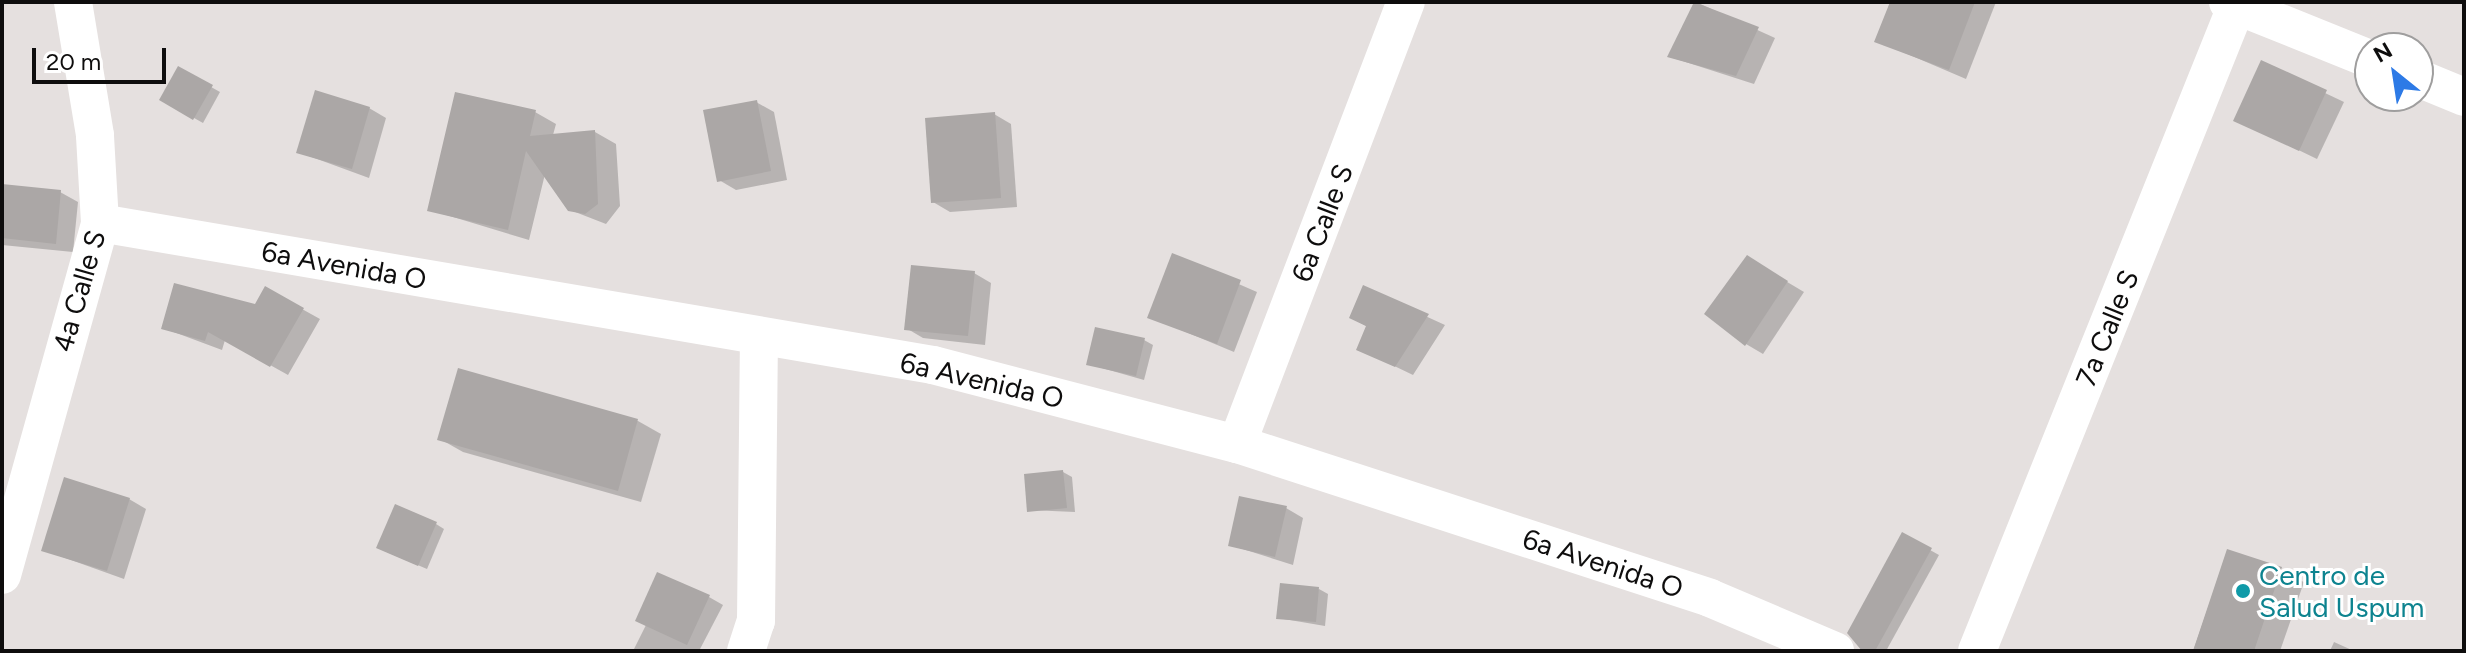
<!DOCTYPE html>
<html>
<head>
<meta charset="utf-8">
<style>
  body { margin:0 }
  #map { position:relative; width:2466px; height:653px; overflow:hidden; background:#e5e0df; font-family:Figtree,sans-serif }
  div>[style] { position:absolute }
  .shadow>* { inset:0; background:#0003 }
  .building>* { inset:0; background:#aba7a6 }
  .street>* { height:38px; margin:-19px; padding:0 19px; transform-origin:19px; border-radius:19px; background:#fff }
  .dots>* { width:22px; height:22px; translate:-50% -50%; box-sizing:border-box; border:4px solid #fff; border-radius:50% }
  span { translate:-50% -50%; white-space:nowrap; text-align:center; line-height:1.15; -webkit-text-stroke:6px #fff; paint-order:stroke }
  .street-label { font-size:28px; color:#0e0d0d }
  .culture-label { font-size:28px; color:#0d838f }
  .left { translate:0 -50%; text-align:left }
  .frame { position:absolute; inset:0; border:4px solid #0e0d0d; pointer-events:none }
  .north { position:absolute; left:2354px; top:32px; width:80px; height:80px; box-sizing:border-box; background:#fff; border:2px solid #9f9e9e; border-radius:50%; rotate:330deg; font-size:22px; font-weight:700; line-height:32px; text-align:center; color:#0e0d0d }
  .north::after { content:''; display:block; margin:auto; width:28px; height:36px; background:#2d7ae6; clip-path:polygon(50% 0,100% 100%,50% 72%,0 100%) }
  .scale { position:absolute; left:32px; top:48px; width:134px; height:36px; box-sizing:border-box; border:4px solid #0e0d0d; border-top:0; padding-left:10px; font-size:24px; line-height:28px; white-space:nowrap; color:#0e0d0d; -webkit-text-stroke:6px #fff; paint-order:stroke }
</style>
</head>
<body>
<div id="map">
  <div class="shadow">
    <div style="clip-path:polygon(1696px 2px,1775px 38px,1754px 84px,1670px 57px)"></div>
    <div style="clip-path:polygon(1892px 2px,1996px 2px,1966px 79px,1877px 41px)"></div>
    <div style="clip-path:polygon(2262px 63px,2344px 102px,2317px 159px,2236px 120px)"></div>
    <div style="clip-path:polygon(179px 69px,220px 92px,203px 123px,162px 100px)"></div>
    <div style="clip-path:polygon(756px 102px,774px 112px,787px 180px,736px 190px,719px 180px)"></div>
    <div style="clip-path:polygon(369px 108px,386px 118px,369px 178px,298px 152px)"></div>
    <div style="clip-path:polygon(535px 112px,556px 124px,553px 135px,595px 132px,616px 144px,620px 206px,606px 224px,570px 210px,545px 174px,529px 240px,430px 210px)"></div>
    <div style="clip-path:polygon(994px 114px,1011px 124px,1017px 207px,950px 212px,933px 202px)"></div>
    <div style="clip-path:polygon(2px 186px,60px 192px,78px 202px,73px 252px,2px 245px)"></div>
    <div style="clip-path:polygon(1174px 256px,1257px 292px,1234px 352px,1150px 317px)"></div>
    <div style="clip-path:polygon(1747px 258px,1804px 292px,1763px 354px,1746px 344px)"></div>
    <div style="clip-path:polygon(974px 273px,991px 283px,985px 345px,923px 338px,906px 328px)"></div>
    <div style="clip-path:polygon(1364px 288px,1445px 325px,1413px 375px,1359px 349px,1368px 327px,1351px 318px)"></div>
    <div style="clip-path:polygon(266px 289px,320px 319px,288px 375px,225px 340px,222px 350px,163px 328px,256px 306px)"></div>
    <div style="clip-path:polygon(1144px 340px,1153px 345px,1144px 380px,1088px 364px)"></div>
    <div style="clip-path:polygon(459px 371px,638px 421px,661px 434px,641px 502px,463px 452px,440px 439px)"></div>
    <div style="clip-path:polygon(1063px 472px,1072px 477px,1075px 512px,1029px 510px)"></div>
    <div style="clip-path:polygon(129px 499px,146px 509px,124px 579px,43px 550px)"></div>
    <div style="clip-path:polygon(1286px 508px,1303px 518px,1293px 565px,1230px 545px)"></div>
    <div style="clip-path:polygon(436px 524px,444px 529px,427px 569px,387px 552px)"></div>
    <div style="clip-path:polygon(1903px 535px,1939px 555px,1886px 651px,1866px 651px,1849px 633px)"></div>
    <div style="clip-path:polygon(2228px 551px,2304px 582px,2280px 651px,2193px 651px)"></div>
    <div style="clip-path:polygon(1319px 589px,1328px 594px,1325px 626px,1278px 618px)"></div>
    <div style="clip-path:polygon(709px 597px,723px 605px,699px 651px,633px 651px,646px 625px)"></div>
    <div style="clip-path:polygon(2334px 642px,2354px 651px,2330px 651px)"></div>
  </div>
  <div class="building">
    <div style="clip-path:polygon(1694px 2px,1759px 27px,1736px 76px,1667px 57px)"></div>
    <div style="clip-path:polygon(1890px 2px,1975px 2px,1949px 70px,1874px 42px)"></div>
    <div style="clip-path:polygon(2261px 60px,2327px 90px,2299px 151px,2233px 121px)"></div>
    <div style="clip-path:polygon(178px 66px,213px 85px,193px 120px,159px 100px)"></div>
    <div style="clip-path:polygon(315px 90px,370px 107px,352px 169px,296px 153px)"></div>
    <div style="clip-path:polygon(455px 92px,536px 110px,530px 136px,595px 130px,598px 204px,585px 214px,568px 211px,526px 151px,508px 230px,427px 211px)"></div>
    <div style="clip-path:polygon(757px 100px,771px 171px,717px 182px,703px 110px)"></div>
    <div style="clip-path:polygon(995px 112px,1001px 198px,931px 203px,925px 118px)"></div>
    <div style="clip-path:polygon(2px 184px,61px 190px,56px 244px,2px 238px)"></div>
    <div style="clip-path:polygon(1172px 253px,1241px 280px,1217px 344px,1147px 318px)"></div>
    <div style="clip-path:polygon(1747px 255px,1788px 281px,1745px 346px,1704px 314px)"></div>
    <div style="clip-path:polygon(911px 265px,975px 271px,968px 336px,904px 330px)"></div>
    <div style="clip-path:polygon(174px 283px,255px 304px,265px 286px,304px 308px,270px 367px,208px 332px,205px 341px,161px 329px)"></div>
    <div style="clip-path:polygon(1363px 285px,1429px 314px,1395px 367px,1356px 350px,1366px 326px,1349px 318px)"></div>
    <div style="clip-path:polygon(1095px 327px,1145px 338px,1136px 376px,1086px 365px)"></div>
    <div style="clip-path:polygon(458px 368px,638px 419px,618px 491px,437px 440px)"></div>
    <div style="clip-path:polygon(1063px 470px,1067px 508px,1027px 512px,1024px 474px)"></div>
    <div style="clip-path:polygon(64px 477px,130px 498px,107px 571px,41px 551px)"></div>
    <div style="clip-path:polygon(1239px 496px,1287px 506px,1275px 557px,1228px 546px)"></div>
    <div style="clip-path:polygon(395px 504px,437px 522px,418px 566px,376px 548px)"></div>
    <div style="clip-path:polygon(1902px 532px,1932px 548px,1875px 651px,1862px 651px,1847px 633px)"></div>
    <div style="clip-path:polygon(2227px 549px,2282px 567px,2254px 651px,2193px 651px)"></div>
    <div style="clip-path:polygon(657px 572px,710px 595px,687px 645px,635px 621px)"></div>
    <div style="clip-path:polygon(1280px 583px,1319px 587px,1316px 622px,1276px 619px)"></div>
  </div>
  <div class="street">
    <div style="left:2228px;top:2px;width:153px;rotate:21.9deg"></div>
    <div style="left:2418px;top:78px;width:50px;rotate:22.4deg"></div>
    <div style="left:100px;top:223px;width:845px;rotate:9.67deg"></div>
    <div style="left:933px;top:365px;width:314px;rotate:14.6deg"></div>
    <div style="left:1237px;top:444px;width:497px;rotate:18deg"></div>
    <div style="left:1710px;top:598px;width:136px;rotate:23deg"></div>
    <div style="left:1237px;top:444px;width:473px;rotate:-69.1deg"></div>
    <div style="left:2px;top:575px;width:365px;rotate:-74.4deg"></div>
    <div style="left:100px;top:223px;width:88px;rotate:-93.3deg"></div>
    <div style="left:95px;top:135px;width:135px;rotate:-99.4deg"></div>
    <div style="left:746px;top:651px;width:32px;rotate:-72deg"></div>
    <div style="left:756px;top:621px;width:285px;rotate:-89.4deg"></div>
    <div style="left:1977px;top:651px;width:700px;rotate:-68.09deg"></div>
  </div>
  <div class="dots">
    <div style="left:2243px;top:591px;background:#0f9aa8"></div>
  </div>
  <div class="street-label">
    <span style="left:1322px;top:223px;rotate:-69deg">6a Calle S</span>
    <span style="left:344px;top:265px;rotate:10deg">6a Avenida O</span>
    <span style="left:79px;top:291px;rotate:-74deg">4a Calle S</span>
    <span style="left:2107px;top:328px;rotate:-68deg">7a Calle S</span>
    <span style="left:982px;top:380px;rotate:13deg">6a Avenida O</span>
    <span style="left:1603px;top:563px;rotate:18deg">6a Avenida O</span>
  </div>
  <div class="culture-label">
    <span class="left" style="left:2259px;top:591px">Centro de<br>Salud Uspum</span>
  </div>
  <div class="frame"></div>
  <div class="north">N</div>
  <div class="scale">20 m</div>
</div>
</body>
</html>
